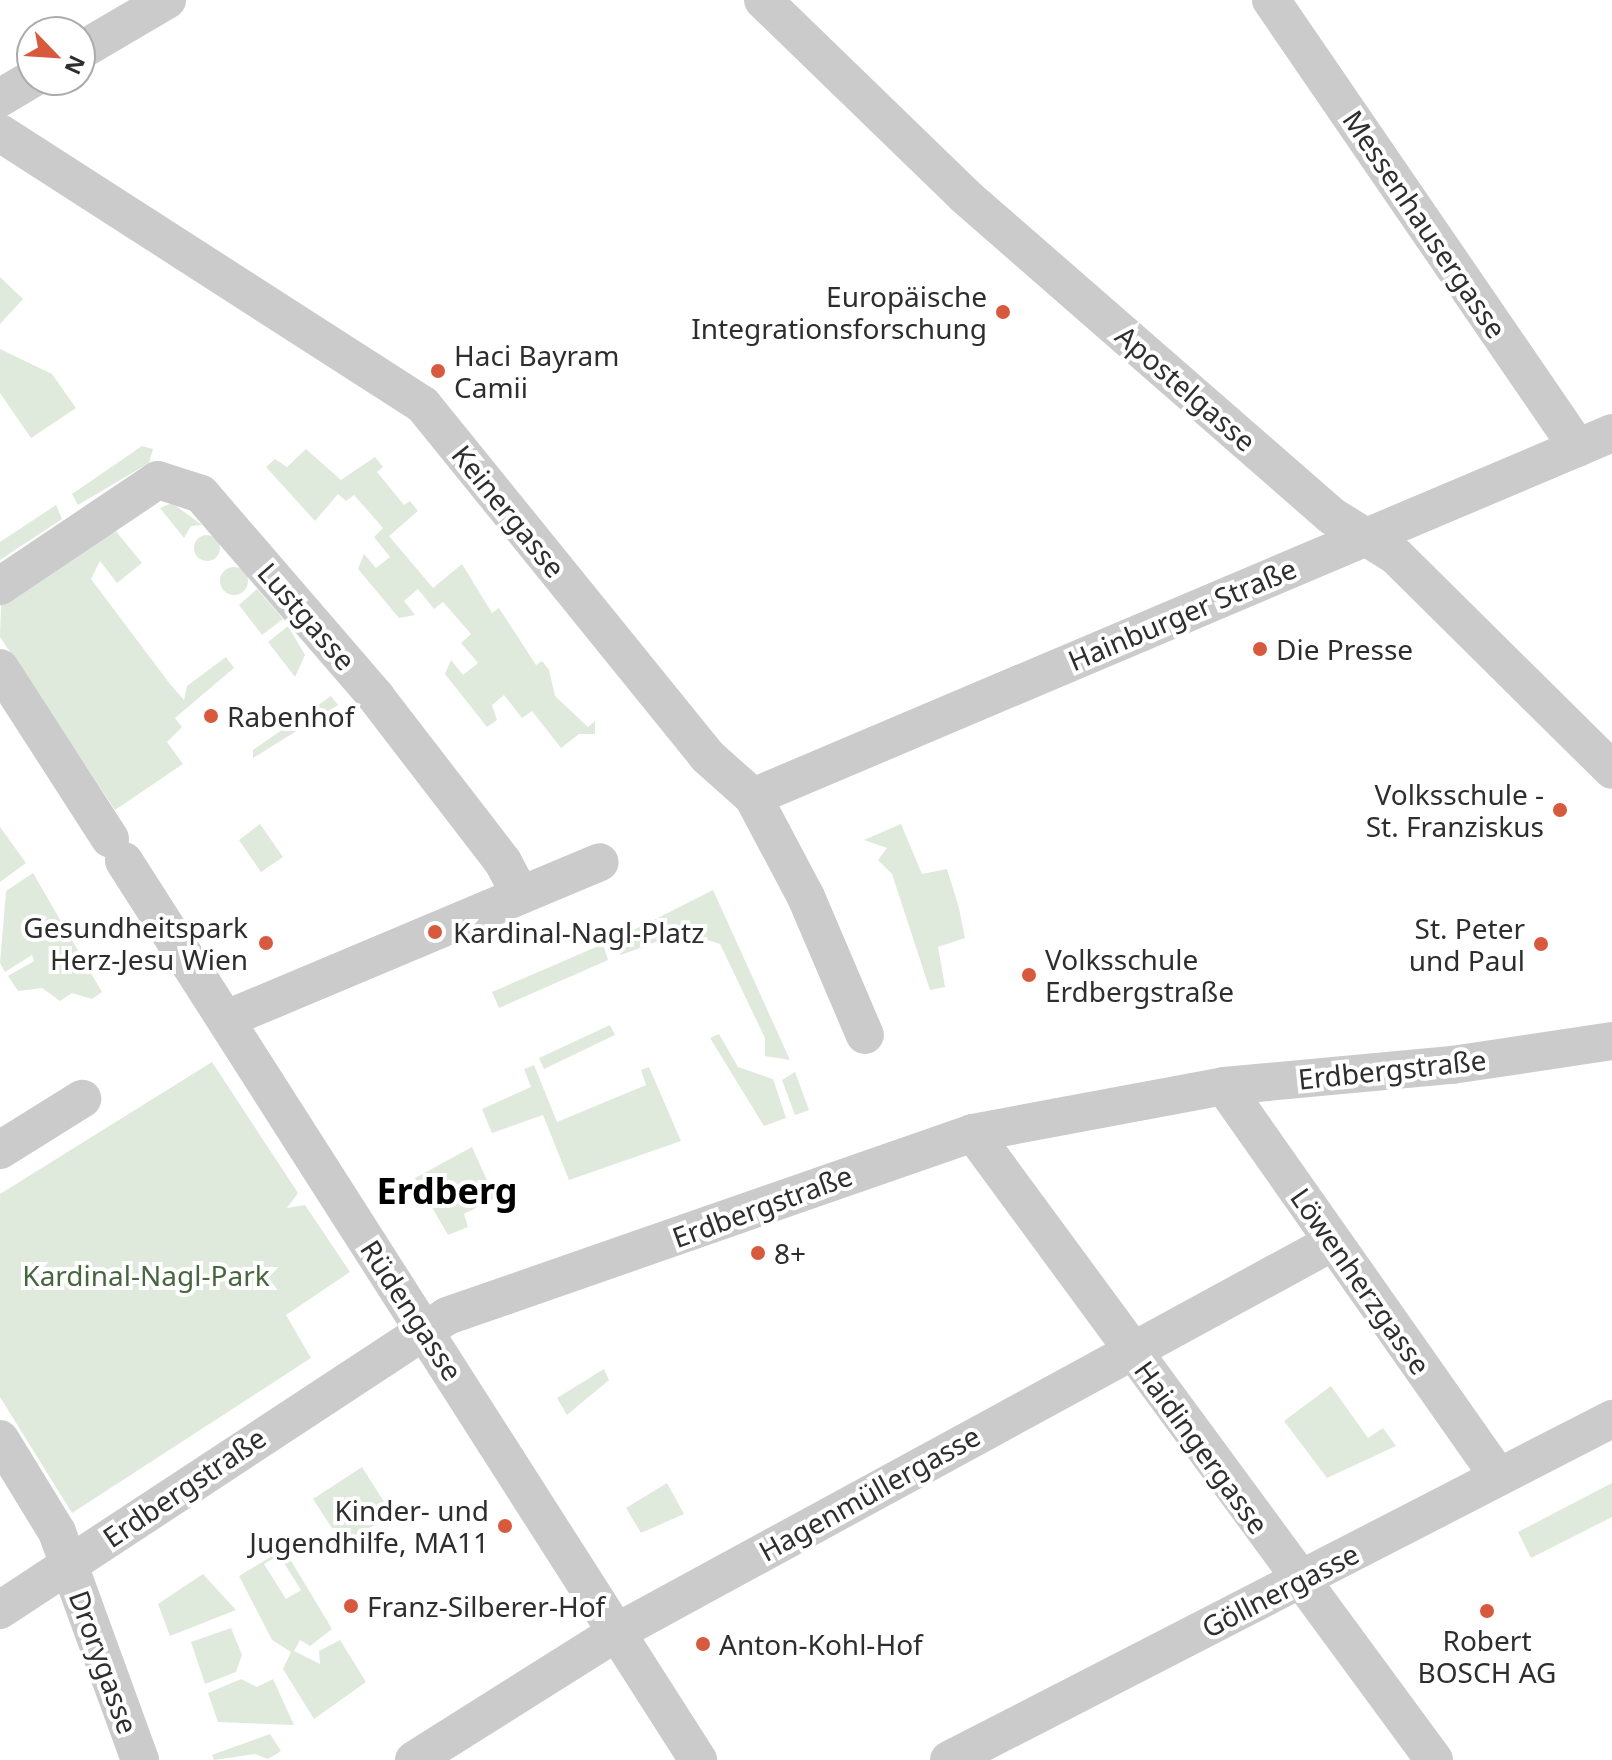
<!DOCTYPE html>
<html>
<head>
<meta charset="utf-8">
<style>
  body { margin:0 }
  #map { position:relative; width:1612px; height:1760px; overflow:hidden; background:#fff; font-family:"Noto Sans",sans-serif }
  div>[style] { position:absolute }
  .green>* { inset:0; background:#e0eadc }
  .round { border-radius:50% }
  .minor>* { height:38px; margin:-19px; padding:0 19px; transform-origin:19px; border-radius:19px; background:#cbcbcb }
  .dots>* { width:22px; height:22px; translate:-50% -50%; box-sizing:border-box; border:4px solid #fff; border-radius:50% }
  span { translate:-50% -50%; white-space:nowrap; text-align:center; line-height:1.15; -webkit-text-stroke:8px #fff; paint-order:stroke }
  .street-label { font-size:28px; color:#2e2e2e }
  .poi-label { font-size:28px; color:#2e2e2e }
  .right { translate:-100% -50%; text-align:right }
  .left { translate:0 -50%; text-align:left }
  .park-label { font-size:28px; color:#47663f }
  .district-label { font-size:36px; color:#000; font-weight:700 }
  .north { position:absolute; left:16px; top:16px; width:80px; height:80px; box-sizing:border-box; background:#fff; border:2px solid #ababab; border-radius:50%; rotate:115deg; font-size:22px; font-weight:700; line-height:32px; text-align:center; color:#2e2e2e }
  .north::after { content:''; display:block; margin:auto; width:28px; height:36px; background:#d75a3e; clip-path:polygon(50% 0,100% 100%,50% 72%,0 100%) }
</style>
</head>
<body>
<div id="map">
  <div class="green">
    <div style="clip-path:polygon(0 277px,23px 299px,0 324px)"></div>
    <div style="clip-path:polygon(0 349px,52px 374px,76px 408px,31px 438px,0 393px)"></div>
    <div style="clip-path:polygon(142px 446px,153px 449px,149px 463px,78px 505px,72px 494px)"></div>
    <div style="clip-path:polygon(306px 449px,341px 480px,375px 457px,383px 467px,377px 472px,404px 505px,410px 501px,418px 511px,389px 536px,433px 588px,462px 564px,492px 613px,499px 608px,536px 665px,542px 661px,549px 670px,555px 696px,588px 727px,595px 721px,595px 734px,579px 734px,561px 748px,532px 711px,522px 718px,504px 695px,492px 705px,497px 720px,487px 727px,445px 674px,451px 660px,463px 675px,478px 663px,461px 643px,471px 634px,443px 602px,434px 609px,418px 589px,404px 601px,415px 615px,399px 618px,358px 569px,364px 554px,376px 568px,390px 557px,374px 537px,383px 528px,354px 495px,346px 501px,338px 494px,315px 521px,266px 467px,275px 459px,287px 467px)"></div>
    <div style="clip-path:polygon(172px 503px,202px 525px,191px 526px,184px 538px,160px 508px)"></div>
    <div style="clip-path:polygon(56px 505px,62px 519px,0 560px,0 542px)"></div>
    <div style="clip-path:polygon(114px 529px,142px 563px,117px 583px,100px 561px,91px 579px,170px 684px,184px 700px,187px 686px,226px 657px,234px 668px,175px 718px,182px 727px,167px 742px,183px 764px,115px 810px,0 637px,1px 605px)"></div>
    <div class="round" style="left:194px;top:535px;width:26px;height:26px"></div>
    <div class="round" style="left:220px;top:567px;width:28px;height:28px"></div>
    <div style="clip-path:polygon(257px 589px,283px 619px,262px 635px,239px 605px)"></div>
    <div style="clip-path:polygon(288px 626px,305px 655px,295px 677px,268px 642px)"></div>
    <div style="clip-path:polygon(331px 696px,338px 705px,253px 758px,253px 750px)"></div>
    <div style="clip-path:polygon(260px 824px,283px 857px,261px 872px,239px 840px)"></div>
    <div style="clip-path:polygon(901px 824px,922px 874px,947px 869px,959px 908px,965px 938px,938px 947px,945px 987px,930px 990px,892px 874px,878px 860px,887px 848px,864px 840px)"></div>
    <div style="clip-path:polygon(0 827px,26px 863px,0 882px)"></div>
    <div style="clip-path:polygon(33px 873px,102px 992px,92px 999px,72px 993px,60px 1001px,42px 988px,18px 991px,8px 976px,34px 961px,32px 955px,5px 972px,0 963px,6px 891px)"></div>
    <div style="clip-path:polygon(713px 890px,790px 1060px,765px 1056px,765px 1038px,720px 944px,682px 932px,621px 955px,612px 941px)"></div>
    <div style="clip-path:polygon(603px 944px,608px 960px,499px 1008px,492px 992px)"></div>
    <div style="clip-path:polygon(610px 1025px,615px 1035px,544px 1069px,539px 1058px)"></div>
    <div style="clip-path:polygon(719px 1034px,738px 1067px,773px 1079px,786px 1118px,764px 1126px,710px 1038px)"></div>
    <div style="clip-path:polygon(212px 1062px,298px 1193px,287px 1208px,305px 1205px,350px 1272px,286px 1315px,311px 1358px,72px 1513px,0 1397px,0 1194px)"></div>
    <div style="clip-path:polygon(534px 1065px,557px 1122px,646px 1085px,641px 1070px,649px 1067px,681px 1141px,569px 1180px,543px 1115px,492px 1133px,482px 1109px,531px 1087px,524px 1069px)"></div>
    <div style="clip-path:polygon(795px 1072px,809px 1110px,795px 1115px,782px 1080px)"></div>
    <div style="clip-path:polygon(472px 1147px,495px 1198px,464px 1214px,468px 1227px,448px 1235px,415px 1178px)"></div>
    <div style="clip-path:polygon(604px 1369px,609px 1380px,567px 1415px,557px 1398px)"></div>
    <div style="clip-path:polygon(1331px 1386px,1368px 1438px,1383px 1428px,1396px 1446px,1327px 1478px,1284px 1421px)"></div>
    <div style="clip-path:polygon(362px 1467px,393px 1516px,341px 1542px,313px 1499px)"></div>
    <div style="clip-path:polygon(667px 1483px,684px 1514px,641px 1533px,626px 1508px)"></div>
    <div style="clip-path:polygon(1612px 1483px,1612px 1517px,1531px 1558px,1518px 1532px)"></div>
    <div style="clip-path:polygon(evenodd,284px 1549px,332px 1629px,310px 1646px,300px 1640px,294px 1651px,320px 1664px,319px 1651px,340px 1640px,366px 1682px,314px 1719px,283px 1669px,291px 1652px,272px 1640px,239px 1576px,284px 1549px,279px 1555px,301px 1590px,286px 1599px,264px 1564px,279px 1555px)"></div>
    <div style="clip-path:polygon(203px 1574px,236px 1610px,170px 1636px,158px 1604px)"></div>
    <div style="clip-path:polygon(231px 1628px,242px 1655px,236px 1672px,205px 1684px,191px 1642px)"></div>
    <div style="clip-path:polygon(241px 1679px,257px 1687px,273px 1679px,294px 1725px,218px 1722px,208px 1693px)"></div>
    <div style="clip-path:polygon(270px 1734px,281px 1751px,268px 1759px,255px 1754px,214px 1760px,212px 1755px)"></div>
  </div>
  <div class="minor">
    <div style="left:763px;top:0;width:281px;rotate:44.1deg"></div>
    <div style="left:965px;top:196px;width:487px;rotate:41.1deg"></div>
    <div style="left:1332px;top:516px;width:75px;rotate:32deg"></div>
    <div style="left:1396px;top:556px;width:304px;rotate:44.7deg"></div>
    <div style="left:1271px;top:0;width:543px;rotate:55.58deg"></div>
    <div style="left:80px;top:51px;width:101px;rotate:-30.4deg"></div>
    <div style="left:0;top:98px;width:37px;rotate:-31deg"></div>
    <div style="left:0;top:133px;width:503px;rotate:32.74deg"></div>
    <div style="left:423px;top:405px;width:452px;rotate:51deg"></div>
    <div style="left:707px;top:756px;width:62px;rotate:41.7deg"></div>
    <div style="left:753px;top:797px;width:113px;rotate:62.1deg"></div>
    <div style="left:806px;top:897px;width:150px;rotate:66.9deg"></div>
    <div style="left:0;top:586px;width:190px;rotate:-33.9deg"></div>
    <div style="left:158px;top:480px;width:45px;rotate:18deg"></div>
    <div style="left:201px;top:494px;width:268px;rotate:49.2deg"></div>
    <div style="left:376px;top:697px;width:208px;rotate:52.4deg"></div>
    <div style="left:503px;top:862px;width:36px;rotate:62deg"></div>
    <div style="left:0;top:668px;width:203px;rotate:57.2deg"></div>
    <div style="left:753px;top:797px;width:933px;rotate:-22.96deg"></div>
    <div style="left:124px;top:861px;width:1067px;rotate:57.44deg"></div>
    <div style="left:229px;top:1018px;width:402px;rotate:-22.8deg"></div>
    <div style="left:1224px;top:1086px;width:478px;rotate:54.9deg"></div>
    <div style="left:973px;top:1133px;width:778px;rotate:53.67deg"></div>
    <div style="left:0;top:1150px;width:97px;rotate:-31.9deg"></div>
    <div style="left:0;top:1439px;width:109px;rotate:58.5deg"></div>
    <div style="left:57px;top:1532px;width:243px;rotate:70deg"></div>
    <div style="left:0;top:1610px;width:535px;rotate:-33.33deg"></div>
    <div style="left:447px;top:1316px;width:557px;rotate:-19.18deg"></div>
    <div style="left:973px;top:1133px;width:255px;rotate:-10.6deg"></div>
    <div style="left:1224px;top:1086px;width:229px;rotate:-5.3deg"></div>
    <div style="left:1452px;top:1065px;width:162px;rotate:-8.5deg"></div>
    <div style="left:414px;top:1760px;width:240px;rotate:-32.2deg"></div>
    <div style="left:617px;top:1632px;width:815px;rotate:-28.58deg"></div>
    <div style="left:949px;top:1760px;width:746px;rotate:-27.22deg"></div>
  </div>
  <div class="dots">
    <div style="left:1003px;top:312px;background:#d75a3e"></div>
    <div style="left:438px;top:371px;background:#d75a3e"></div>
    <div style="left:1260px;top:649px;background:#d75a3e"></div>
    <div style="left:211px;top:716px;background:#d75a3e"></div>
    <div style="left:1560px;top:810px;background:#d75a3e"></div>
    <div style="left:435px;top:932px;background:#d75a3e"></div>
    <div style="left:266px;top:943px;background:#d75a3e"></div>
    <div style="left:1541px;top:944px;background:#d75a3e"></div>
    <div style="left:1029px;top:975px;background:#d75a3e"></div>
    <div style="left:758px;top:1253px;background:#d75a3e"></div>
    <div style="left:505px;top:1526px;background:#d75a3e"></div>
    <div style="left:351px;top:1606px;background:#d75a3e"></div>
    <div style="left:1487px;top:1611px;background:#d75a3e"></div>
    <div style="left:703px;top:1644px;background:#d75a3e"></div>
  </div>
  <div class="street-label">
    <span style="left:1425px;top:224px;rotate:56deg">Messenhausergasse</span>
    <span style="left:1186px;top:388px;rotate:41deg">Apostelgasse</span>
    <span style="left:509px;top:511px;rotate:51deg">Keinergasse</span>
    <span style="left:1182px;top:614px;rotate:-23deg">Hainburger Straße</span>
    <span style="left:307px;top:616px;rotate:49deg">Lustgasse</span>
    <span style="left:1392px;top:1069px;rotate:-6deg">Erdbergstraße</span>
    <span style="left:762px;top:1206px;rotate:-20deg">Erdbergstraße</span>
    <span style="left:1361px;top:1281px;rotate:55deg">Löwenherzgasse</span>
    <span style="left:412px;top:1310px;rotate:57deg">Rüdengasse</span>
    <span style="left:1202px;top:1447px;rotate:54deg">Haidingergasse</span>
    <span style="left:184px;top:1487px;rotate:-34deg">Erdbergstraße</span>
    <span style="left:869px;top:1493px;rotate:-29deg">Hagenmüllergasse</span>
    <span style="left:1280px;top:1590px;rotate:-27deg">Göllnergasse</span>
    <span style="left:104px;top:1662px;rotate:70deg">Drorygasse</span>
  </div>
  <div class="poi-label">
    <span class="right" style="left:987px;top:312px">Europäische<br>Integrationsforschung</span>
    <span class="left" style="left:454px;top:371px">Haci Bayram<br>Camii</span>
    <span class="left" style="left:1276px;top:649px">Die Presse</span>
    <span class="left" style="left:227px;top:716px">Rabenhof</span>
    <span class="right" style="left:1544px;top:810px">Volksschule -<br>St. Franziskus</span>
    <span class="right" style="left:248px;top:943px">Gesundheitspark<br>Herz-Jesu Wien</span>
    <span class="right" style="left:1525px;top:944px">St. Peter<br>und Paul</span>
    <span class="left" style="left:453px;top:932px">Kardinal-Nagl-Platz</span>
    <span class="left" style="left:1045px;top:975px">Volksschule<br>Erdbergstraße</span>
    <span class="left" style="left:774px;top:1253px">8+</span>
    <span class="right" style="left:489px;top:1526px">Kinder- und<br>Jugendhilfe, MA11</span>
    <span class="left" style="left:367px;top:1606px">Franz-Silberer-Hof</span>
    <span style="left:1487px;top:1656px">Robert<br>BOSCH AG</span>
    <span class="left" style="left:719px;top:1644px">Anton-Kohl-Hof</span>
  </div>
  <div class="park-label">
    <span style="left:146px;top:1275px">Kardinal-Nagl-Park</span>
  </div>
  <div class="district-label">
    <span style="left:447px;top:1191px">Erdberg</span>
  </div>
  <div class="north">N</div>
</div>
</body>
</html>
